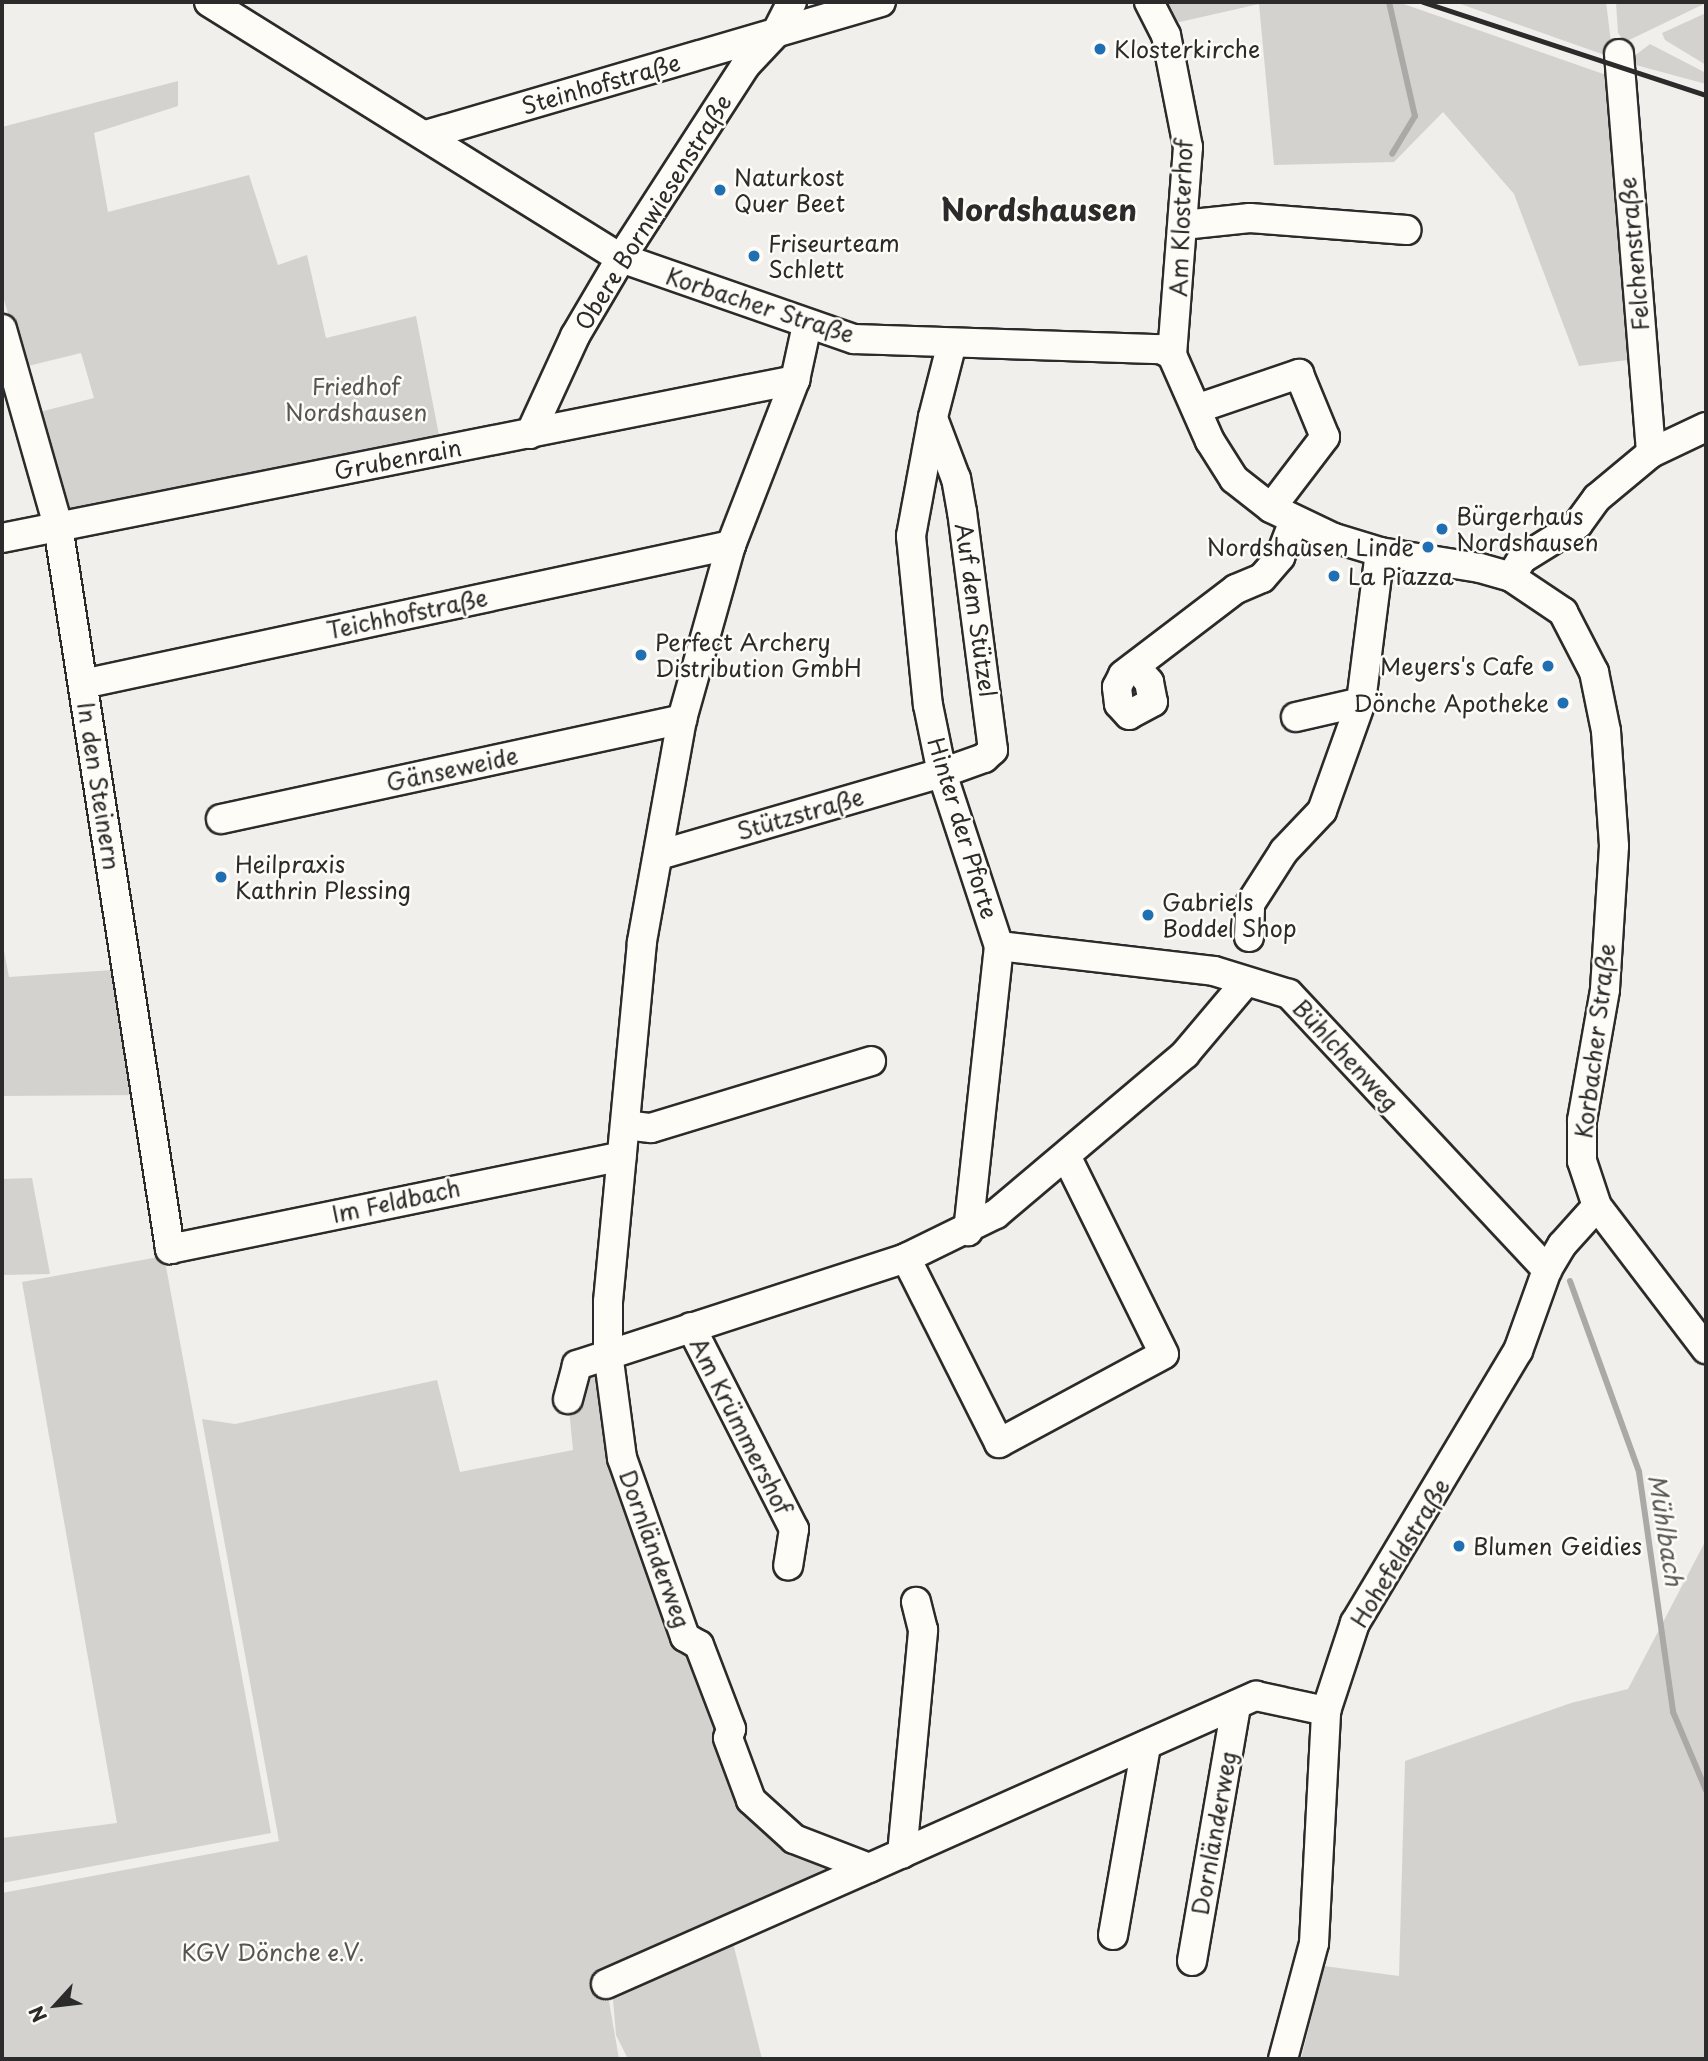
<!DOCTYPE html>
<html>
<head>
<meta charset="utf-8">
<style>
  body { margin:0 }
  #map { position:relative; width:1708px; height:2061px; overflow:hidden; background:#f0efeb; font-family:"Playpen Sans",sans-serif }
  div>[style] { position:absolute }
  .green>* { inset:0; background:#d3d2cf }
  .stream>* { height:6px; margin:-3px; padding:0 3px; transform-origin:3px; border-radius:3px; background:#aaa9a7 }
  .roads { filter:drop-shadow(2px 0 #2b2b2b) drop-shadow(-2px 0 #2b2b2b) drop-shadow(0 2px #2b2b2b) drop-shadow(0 -2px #2b2b2b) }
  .minor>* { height:28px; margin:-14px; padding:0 14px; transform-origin:14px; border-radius:14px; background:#fdfcf7 }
  .rail>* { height:5px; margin:-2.5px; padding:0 2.5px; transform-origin:2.5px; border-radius:2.5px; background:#2b2b2b }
  .dots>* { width:19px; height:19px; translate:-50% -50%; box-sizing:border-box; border:4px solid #fdfcf7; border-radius:50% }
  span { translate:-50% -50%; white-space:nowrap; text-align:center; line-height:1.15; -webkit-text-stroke:5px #fdfcf7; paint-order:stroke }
  .poi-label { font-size:23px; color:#2b2b2b }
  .left { translate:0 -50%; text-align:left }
  .right { translate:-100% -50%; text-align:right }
  .street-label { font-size:23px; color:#2b2b2b }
  .park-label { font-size:23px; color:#555554 }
  .water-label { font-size:24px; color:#575756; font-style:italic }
  .district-label { font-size:30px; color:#2b2b2b; font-weight:700 }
  .frame { position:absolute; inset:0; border:4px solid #2b2b2b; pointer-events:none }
  .north { position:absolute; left:21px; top:1970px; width:70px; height:70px; -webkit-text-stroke:5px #fdfcf7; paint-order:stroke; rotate:243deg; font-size:19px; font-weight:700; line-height:28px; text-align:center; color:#2b2b2b }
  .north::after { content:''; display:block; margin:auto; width:24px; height:32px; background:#2b2b2b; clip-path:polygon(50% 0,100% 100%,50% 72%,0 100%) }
</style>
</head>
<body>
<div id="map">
  <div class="green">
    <div style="clip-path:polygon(1160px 2px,1398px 2px,1612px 77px,1628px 360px,1579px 366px,1514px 194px,1443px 112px,1394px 162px,1274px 165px,1259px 4px,1171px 24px)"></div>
    <div style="clip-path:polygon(1455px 2px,1606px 2px,1613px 58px,1582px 47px)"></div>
    <div style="clip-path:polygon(1616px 2px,1706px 2px,1706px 3px,1625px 42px,1618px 33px)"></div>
    <div style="clip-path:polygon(1706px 13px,1706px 65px,1665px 40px,1662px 33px)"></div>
    <div style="clip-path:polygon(1650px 44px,1706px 73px,1706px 84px,1632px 64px,1633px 57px)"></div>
    <div style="clip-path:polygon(178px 81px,178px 106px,94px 133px,108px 212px,249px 175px,278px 265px,307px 255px,326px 338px,416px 316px,442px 451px,58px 526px,36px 413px,94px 398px,81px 353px,24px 367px,2px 293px,2px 127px)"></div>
    <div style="clip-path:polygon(2px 941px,9px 977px,127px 969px,146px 1095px,2px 1096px)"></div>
    <div style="clip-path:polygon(32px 1178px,50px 1274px,2px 1275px,2px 1179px)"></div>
    <div style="clip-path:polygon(164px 1256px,271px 1833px,2px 1883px,2px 1838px,117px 1823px,22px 1282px)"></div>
    <div style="clip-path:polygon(608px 1353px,622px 1458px,751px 1800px,869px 1868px,606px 1984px,619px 2059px,2px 2059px,2px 1893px,279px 1841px,202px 1419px,235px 1424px,437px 1380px,460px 1472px,573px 1450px,568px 1399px)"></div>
    <div style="clip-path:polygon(1706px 1540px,1706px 2059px,1301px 2059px,1324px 1966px,1399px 1976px,1405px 1761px,1571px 1703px,1628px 1689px)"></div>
    <div style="clip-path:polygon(732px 1939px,762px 2059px,628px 2059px,616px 2035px,612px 1987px)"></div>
  </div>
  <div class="stream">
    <div style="left:1389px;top:2px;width:117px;rotate:77.2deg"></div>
    <div style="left:1415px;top:116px;width:44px;rotate:121.2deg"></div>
    <div style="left:1570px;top:1281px;width:203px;rotate:70.1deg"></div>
    <div style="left:1639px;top:1472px;width:242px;rotate:81.9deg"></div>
    <div style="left:1673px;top:1712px;width:85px;rotate:67.1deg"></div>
  </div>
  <div class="roads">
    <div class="minor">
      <div style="left:209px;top:2px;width:485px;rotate:31.9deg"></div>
      <div style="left:621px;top:258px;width:247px;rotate:19.2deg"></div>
      <div style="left:854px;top:339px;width:307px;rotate:1.9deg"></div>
      <div style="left:1161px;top:349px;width:13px;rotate:29deg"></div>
      <div style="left:1172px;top:355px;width:94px;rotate:66.2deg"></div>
      <div style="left:1210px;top:441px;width:45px;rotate:57.7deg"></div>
      <div style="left:1234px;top:479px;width:47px;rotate:38.1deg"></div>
      <div style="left:1271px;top:508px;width:70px;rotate:25.5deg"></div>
      <div style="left:1334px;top:538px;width:48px;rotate:16.9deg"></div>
      <div style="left:1380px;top:552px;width:101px;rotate:9.1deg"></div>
      <div style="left:1480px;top:568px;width:32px;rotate:16deg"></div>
      <div style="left:1511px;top:577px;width:63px;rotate:33.9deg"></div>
      <div style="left:1563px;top:612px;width:68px;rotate:62.7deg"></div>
      <div style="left:1594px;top:672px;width:60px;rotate:78.5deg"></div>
      <div style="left:1606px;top:731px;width:115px;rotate:86deg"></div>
      <div style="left:1614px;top:846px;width:144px;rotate:93.6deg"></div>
      <div style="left:1605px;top:990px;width:133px;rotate:100deg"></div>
      <div style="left:1582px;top:1121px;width:40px;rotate:90deg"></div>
      <div style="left:1582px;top:1161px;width:47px;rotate:71.6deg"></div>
      <div style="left:1597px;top:1206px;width:180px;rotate:52.7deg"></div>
      <div style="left:1149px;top:2px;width:37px;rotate:63deg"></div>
      <div style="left:1166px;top:35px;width:114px;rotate:78.9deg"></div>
      <div style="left:1188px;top:147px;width:209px;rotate:94.4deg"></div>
      <div style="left:1619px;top:54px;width:400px;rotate:85.4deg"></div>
      <div style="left:426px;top:135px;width:474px;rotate:-16.3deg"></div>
      <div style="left:1183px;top:225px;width:67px;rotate:-6deg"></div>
      <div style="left:1250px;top:218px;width:157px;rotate:4.4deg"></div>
      <div style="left:807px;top:325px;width:56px;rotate:102.3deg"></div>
      <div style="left:795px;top:380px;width:177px;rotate:111.2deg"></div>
      <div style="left:731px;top:545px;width:181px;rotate:105.7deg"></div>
      <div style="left:682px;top:719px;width:227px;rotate:100.2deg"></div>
      <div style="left:642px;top:942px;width:362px;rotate:95.4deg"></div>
      <div style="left:608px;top:1302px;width:51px;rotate:90deg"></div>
      <div style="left:608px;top:1353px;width:106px;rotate:82.4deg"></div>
      <div style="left:622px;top:1458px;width:190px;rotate:70.6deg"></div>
      <div style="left:685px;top:1637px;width:16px;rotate:30deg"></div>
      <div style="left:699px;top:1645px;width:90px;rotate:69.1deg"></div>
      <div style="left:731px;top:1729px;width:9px;rotate:108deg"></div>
      <div style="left:728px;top:1738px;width:66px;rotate:69.6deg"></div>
      <div style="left:751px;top:1800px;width:58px;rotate:42.2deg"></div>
      <div style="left:794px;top:1839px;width:80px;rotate:21.1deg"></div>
      <div style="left:869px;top:1868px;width:424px;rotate:-24deg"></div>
      <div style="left:1256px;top:1696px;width:72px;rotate:12.1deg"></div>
      <div style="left:2px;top:329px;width:205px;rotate:74.1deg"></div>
      <div style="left:58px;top:526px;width:732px;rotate:81.19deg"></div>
      <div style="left:170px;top:1249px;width:461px;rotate:-11.6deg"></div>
      <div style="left:952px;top:343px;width:76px;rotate:104.4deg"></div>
      <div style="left:933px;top:417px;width:121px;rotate:100.5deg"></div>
      <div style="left:911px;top:536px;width:170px;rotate:84.3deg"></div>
      <div style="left:928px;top:705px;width:69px;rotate:78.4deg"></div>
      <div style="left:942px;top:773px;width:182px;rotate:71.8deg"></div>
      <div style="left:999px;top:946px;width:287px;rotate:96.2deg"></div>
      <div style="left:1199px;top:408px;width:106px;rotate:-18.8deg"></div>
      <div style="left:1299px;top:374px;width:68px;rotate:67.6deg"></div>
      <div style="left:1325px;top:437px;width:89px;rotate:127.3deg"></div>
      <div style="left:530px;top:434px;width:108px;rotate:-65.3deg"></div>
      <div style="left:575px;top:336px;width:91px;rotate:-59.5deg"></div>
      <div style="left:621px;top:258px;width:229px;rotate:-57.1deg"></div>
      <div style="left:745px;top:66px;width:45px;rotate:-46.8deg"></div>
      <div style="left:776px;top:33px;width:35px;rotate:-63deg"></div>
      <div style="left:2px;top:538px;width:809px;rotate:-11.27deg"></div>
      <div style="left:1511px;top:577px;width:21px;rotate:-59deg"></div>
      <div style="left:1522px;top:559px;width:66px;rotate:-32deg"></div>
      <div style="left:1578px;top:524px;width:32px;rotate:-54deg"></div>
      <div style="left:1597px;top:498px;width:70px;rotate:-39.8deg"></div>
      <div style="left:1651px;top:453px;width:61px;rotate:-25.3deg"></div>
      <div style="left:1136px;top:667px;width:20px;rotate:49deg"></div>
      <div style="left:1149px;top:682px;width:20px;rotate:79deg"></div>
      <div style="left:1153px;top:702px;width:27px;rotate:152deg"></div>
      <div style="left:1129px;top:715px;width:15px;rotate:-132deg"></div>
      <div style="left:1119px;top:704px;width:17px;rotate:-97deg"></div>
      <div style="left:1117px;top:687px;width:13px;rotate:-63deg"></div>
      <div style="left:1123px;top:675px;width:142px;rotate:-37.3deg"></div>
      <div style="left:1236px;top:589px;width:28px;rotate:-23deg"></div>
      <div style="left:1262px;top:578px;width:28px;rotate:-49deg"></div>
      <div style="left:1280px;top:557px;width:39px;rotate:-69deg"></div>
      <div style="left:83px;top:684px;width:663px;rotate:-12.11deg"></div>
      <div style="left:1296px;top:717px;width:67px;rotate:-13deg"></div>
      <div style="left:221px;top:819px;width:472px;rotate:-12.2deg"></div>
      <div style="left:659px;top:855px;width:295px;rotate:-16.2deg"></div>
      <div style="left:942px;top:773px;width:45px;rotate:-19.7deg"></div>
      <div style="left:984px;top:758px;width:12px;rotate:-42deg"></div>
      <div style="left:993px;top:750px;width:240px;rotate:-97.4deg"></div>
      <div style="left:962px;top:512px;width:34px;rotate:-100deg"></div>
      <div style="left:956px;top:479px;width:65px;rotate:-110.7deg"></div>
      <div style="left:1249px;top:937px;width:33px;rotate:-88deg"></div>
      <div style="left:1250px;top:904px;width:63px;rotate:-57.3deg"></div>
      <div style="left:1284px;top:851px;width:55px;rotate:-46.5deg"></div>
      <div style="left:1322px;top:811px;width:116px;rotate:-70.3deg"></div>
      <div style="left:1361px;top:702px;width:151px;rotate:-82.8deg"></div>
      <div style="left:999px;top:946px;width:216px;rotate:6.6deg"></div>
      <div style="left:1214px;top:971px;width:78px;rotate:17deg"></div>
      <div style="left:1289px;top:994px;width:378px;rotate:46.9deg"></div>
      <div style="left:625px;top:1125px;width:26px;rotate:7deg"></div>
      <div style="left:651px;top:1128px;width:230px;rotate:-16.9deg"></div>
      <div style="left:906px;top:1258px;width:207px;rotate:63.3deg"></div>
      <div style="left:999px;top:1443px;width:187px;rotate:-28.3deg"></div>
      <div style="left:1164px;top:1354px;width:219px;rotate:-116.3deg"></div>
      <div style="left:691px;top:1327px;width:227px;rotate:63deg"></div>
      <div style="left:794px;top:1529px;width:37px;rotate:99deg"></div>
      <div style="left:568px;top:1399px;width:35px;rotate:-75deg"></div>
      <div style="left:577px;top:1365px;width:346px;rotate:-18deg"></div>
      <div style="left:906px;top:1258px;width:100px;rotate:-26.1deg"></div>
      <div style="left:996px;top:1214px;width:248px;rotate:-40.2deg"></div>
      <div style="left:1185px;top:1054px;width:93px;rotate:-49.8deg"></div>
      <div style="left:902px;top:1854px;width:225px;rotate:-84.6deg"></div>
      <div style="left:923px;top:1630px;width:29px;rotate:-104deg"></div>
      <div style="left:1113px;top:1935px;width:193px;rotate:-80.1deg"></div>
      <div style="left:1192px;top:1961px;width:260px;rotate:-80.2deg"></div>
      <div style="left:606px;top:1984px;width:287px;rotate:-23.8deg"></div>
      <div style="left:1283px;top:2059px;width:120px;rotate:-75deg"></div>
      <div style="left:1314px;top:1943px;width:232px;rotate:-87deg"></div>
      <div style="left:1326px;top:1711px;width:93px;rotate:-71.8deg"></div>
      <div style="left:1355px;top:1623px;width:317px;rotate:-59.1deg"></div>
      <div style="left:1518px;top:1351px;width:86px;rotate:-70.3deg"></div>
      <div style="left:1547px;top:1270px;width:29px;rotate:-59deg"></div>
      <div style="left:1562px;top:1245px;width:52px;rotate:-48.1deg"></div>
    </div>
  </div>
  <div class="rail">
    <div style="left:1423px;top:2px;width:298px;rotate:18.2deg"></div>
  </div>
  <div class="dots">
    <div style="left:1100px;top:49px;background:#1f6fb2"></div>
    <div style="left:720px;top:190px;background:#1f6fb2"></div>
    <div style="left:754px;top:256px;background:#1f6fb2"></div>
    <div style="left:1442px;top:529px;background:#1f6fb2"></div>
    <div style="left:1428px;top:547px;background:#1f6fb2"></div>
    <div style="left:1334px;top:576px;background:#1f6fb2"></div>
    <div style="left:641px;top:655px;background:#1f6fb2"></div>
    <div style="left:1548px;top:666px;background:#1f6fb2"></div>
    <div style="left:1563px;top:703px;background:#1f6fb2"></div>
    <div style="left:221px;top:877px;background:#1f6fb2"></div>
    <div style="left:1148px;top:915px;background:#1f6fb2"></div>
    <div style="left:1459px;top:1546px;background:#1f6fb2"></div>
  </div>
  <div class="poi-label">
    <span class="left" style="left:1114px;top:49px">Klosterkirche</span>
    <span class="left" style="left:734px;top:190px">Naturkost<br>Quer Beet</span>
    <span class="left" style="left:768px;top:256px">Friseurteam<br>Schlett</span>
    <span class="left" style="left:1456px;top:529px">Bürgerhaus<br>Nordshausen</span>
    <span class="right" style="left:1414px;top:547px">Nordshausen Linde</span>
    <span class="left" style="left:1348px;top:576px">La Piazza</span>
    <span class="left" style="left:655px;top:655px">Perfect Archery<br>Distribution GmbH</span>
    <span class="right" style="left:1534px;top:666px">Meyers's Cafe</span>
    <span class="right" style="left:1549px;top:703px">Dönche Apotheke</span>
    <span class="left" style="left:235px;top:877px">Heilpraxis<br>Kathrin Plessing</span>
    <span class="left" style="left:1162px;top:915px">Gabriels<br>Boddel Shop</span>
    <span class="left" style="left:1473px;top:1546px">Blumen Geidies</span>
  </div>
  <div class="street-label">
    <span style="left:601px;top:84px;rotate:-16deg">Steinhofstraße</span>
    <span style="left:653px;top:212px;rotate:-58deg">Obere Bornwiesenstraße</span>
    <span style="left:1181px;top:218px;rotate:-88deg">Am Klosterhof</span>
    <span style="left:1634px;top:254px;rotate:-95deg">Felchenstraße</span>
    <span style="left:760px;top:305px;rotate:18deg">Korbacher Straße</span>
    <span style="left:398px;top:459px;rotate:-11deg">Grubenrain</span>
    <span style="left:976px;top:610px;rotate:82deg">Auf dem Stützel</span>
    <span style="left:407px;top:614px;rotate:-12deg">Teichhofstraße</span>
    <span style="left:452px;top:769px;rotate:-12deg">Gänseweide</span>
    <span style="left:99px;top:786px;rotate:81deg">In den Steinern</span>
    <span style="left:800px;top:814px;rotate:-16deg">Stützstraße</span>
    <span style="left:963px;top:828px;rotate:73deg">Hinter der Pforte</span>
    <span style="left:1595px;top:1041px;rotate:-83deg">Korbacher Straße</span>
    <span style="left:1346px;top:1055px;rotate:47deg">Bühlchenweg</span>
    <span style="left:396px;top:1201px;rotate:-12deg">Im Feldbach</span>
    <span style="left:741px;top:1426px;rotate:63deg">Am Krümmershof</span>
    <span style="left:655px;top:1549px;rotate:70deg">Dornländerweg</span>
    <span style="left:1400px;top:1553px;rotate:-59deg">Hohefeldstraße</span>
    <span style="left:1214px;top:1833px;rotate:-80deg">Dornländerweg</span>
  </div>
  <div class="park-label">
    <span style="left:356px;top:399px">Friedhof<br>Nordshausen</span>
    <span style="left:273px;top:1952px">KGV Dönche e.V.</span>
  </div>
  <div class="water-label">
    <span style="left:1666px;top:1530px;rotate:81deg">Mühlbach</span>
  </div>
  <div class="district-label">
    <span style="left:1039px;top:209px">Nordshausen</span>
  </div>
  <div class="frame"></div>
  <div class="north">N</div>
</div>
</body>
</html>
